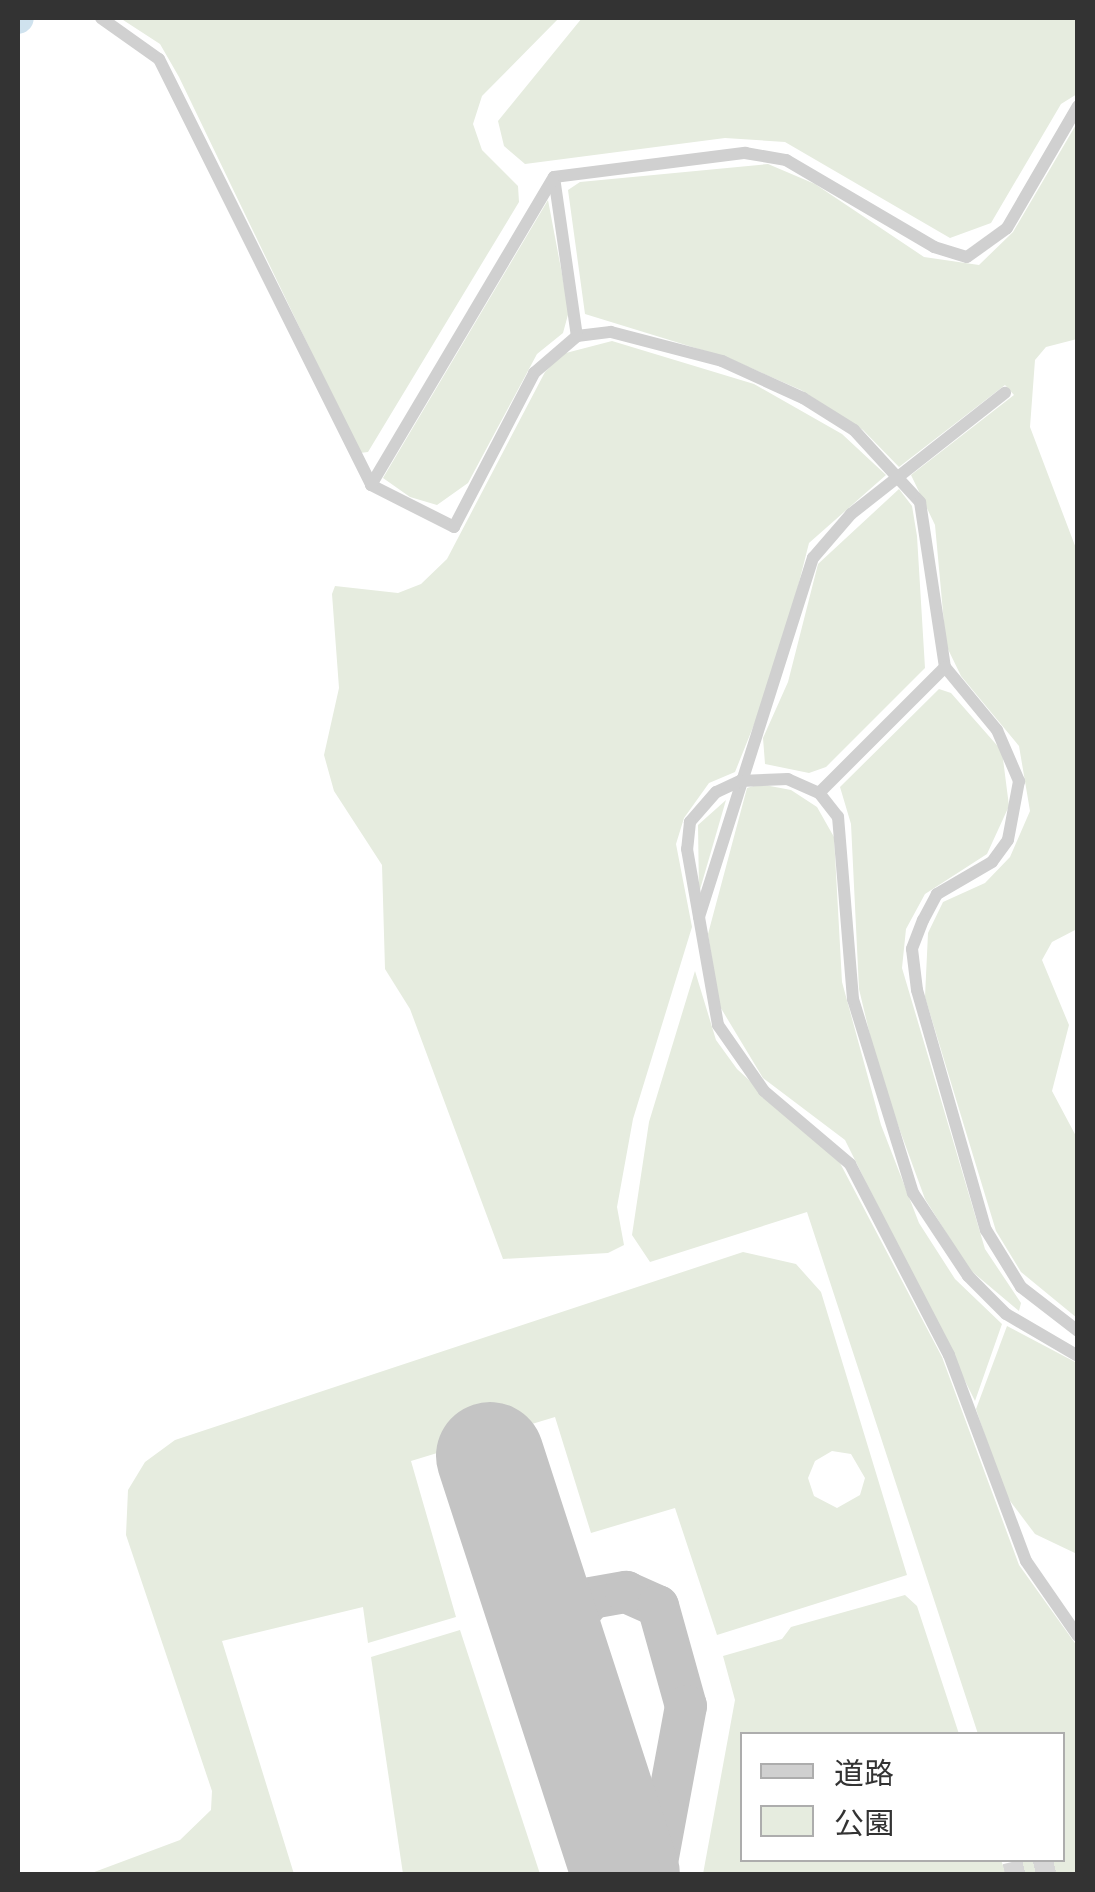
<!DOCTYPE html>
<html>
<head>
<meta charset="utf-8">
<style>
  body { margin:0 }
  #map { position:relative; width:1095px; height:1892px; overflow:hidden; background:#fff; font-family:Quicksand,"Noto Sans JP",sans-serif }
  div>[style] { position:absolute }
  .green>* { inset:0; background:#e6ecdf }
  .river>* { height:30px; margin:-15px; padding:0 15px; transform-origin:15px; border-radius:15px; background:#cfe2ee }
  .taxiway>* { height:42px; margin:-21px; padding:0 21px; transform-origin:21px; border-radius:21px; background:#c4c4c4 }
  .runway>* { height:108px; margin:-54px; padding:0 54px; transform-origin:54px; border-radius:54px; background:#c4c4c4 }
  .primary-tunnel>* { height:20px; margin-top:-10px; transform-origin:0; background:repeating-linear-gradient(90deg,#d6d6d6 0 20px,transparent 0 30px) }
  .minor>* { height:12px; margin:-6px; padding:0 6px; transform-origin:6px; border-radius:6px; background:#d0d0d0 }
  span { translate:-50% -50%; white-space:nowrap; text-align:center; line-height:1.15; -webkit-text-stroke:10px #fff; paint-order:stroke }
  .frame { position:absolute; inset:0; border:20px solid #333; pointer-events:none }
  .legend { position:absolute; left:740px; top:1732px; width:325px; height:130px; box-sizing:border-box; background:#fff; border:2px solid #adadad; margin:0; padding:12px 18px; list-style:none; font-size:30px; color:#333 }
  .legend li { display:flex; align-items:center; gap:20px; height:50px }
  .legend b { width:50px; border:2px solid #adadad }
</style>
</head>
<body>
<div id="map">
  <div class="green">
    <div style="clip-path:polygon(120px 18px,559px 18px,482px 96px,473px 124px,482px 150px,518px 186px,519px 202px,368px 452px,360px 453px,179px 77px,160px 44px)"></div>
    <div style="clip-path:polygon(582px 18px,1077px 18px,1077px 94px,1061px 104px,991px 223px,950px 238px,785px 142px,725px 138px,525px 164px,504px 146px,498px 121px)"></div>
    <div style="clip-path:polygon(1077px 123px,1077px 339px,1046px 347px,1035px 360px,1030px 427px,1077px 551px,1077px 929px,1052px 942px,1042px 960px,1069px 1025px,1052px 1091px,1077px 1138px,1077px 1318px,1021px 1272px,996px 1231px,925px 997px,928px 933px,943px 902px,985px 883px,1010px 857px,1030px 811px,1019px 746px,961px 676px,946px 645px,935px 525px,911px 475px,1014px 395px,1005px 385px,899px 467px,863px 430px,801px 390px,728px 358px,585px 314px,568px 190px,580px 182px,768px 164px,815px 184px,924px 257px,979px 265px,1013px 232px)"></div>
    <div style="clip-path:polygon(548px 200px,569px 311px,563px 333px,537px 354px,468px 483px,437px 505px,410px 497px,383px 478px)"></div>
    <div style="clip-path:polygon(612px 341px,754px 384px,842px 434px,886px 475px,809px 543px,778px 665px,735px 772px,709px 783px,684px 818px,676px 844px,692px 927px,633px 1119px,617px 1207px,624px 1245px,608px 1253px,503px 1259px,410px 1009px,385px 969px,382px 865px,334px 791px,324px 755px,339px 688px,332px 594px,335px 586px,398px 593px,421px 584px,447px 559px,545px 372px,562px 354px)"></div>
    <div style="clip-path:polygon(899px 489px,912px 506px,917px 536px,925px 668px,826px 767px,809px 773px,765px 764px,763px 738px,788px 682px,818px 564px)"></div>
    <div style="clip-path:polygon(939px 689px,951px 693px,1002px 751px,1009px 806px,987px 854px,925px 894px,906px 929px,902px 968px,985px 1249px,1021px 1303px,1019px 1311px,969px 1269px,925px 1199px,879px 1073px,859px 989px,851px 824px,840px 787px)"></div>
    <div style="clip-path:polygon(760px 784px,791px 790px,817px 807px,834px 837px,842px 982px,881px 1125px,919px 1223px,955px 1279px,1002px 1324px,975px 1401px,845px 1140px,763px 1078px,719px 1005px,708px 934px,747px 788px)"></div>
    <div style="clip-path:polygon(726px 800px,699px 893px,698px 825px)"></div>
    <div style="clip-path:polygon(695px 971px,716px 1040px,737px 1069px,840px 1163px,942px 1357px,1019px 1565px,1077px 1646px,1077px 1874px,1024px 1874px,1019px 1860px,1062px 1860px,1062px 1734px,978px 1734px,807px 1212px,650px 1262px,632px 1235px,649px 1122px)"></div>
    <div style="clip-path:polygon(evenodd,743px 1252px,796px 1264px,821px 1292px,907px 1575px,717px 1635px,675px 1508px,591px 1533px,555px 1417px,411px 1461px,456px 1617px,368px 1643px,363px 1607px,222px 1641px,294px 1874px,89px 1874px,180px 1840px,211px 1810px,212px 1791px,126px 1535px,128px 1490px,145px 1462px,175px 1440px,743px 1252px,832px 1451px,851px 1454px,865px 1478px,860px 1495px,837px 1508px,814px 1496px,808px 1478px,815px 1461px,832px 1451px)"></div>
    <div style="clip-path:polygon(1007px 1326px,1077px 1363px,1077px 1554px,1035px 1534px,1004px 1493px,976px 1409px)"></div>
    <div style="clip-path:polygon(905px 1595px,917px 1606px,959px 1734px,742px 1734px,742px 1860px,1001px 1860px,1006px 1874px,703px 1874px,735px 1700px,723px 1656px,782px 1639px,791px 1627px)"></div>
    <div style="clip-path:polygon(460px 1630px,540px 1874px,403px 1874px,371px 1657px)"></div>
  </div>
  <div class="river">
    <div style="left:18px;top:19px;width:1px;rotate:-45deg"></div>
  </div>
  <div class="taxiway">
    <div style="left:558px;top:1663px;width:36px;rotate:-76deg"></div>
    <div style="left:567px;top:1628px;width:38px;rotate:-51deg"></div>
    <div style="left:591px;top:1598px;width:36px;rotate:-10deg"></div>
    <div style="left:626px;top:1592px;width:35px;rotate:24deg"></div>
    <div style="left:658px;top:1606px;width:104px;rotate:74.4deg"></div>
    <div style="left:686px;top:1706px;width:171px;rotate:100.5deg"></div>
  </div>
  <div class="runway">
    <div style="left:490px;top:1456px;width:440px;rotate:72deg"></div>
  </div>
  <div class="primary-tunnel">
    <div style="left:1005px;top:1874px;width:58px;rotate:-14deg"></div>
  </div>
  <div class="minor">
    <div style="left:101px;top:18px;width:71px;rotate:35.3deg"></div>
    <div style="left:159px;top:59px;width:476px;rotate:63.5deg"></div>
    <div style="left:371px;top:485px;width:93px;rotate:26.8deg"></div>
    <div style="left:454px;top:527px;width:174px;rotate:-62.5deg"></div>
    <div style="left:534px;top:373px;width:57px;rotate:-40.7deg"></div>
    <div style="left:577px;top:336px;width:34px;rotate:-7deg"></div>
    <div style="left:611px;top:332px;width:115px;rotate:14.6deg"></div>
    <div style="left:722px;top:361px;width:89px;rotate:24.6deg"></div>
    <div style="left:803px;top:398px;width:60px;rotate:32.1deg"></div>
    <div style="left:854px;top:430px;width:98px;rotate:47.5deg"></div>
    <div style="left:920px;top:502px;width:167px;rotate:81.4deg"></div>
    <div style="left:945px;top:667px;width:82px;rotate:50.5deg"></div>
    <div style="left:997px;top:730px;width:56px;rotate:66.7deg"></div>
    <div style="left:1019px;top:781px;width:60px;rotate:100.6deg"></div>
    <div style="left:1008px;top:840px;width:27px;rotate:126deg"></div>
    <div style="left:992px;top:862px;width:64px;rotate:149.8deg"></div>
    <div style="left:937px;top:894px;width:30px;rotate:118deg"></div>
    <div style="left:923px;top:920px;width:31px;rotate:111deg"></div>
    <div style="left:912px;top:949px;width:41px;rotate:83deg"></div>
    <div style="left:917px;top:990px;width:250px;rotate:74deg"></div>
    <div style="left:986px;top:1230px;width:67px;rotate:58.4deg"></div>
    <div style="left:1021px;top:1287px;width:72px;rotate:37.7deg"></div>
    <div style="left:554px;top:177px;width:193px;rotate:-7.2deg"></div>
    <div style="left:745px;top:153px;width:42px;rotate:9.7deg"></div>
    <div style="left:786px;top:160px;width:172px;rotate:30.4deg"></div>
    <div style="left:934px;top:247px;width:34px;rotate:17deg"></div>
    <div style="left:967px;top:257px;width:49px;rotate:-35.9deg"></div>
    <div style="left:1007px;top:228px;width:141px;rotate:-59.8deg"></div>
    <div style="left:554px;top:177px;width:161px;rotate:81.8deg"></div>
    <div style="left:371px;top:485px;width:358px;rotate:-59.3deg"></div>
    <div style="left:819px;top:793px;width:178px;rotate:-45deg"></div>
    <div style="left:699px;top:917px;width:377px;rotate:-72.4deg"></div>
    <div style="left:813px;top:558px;width:58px;rotate:-49.2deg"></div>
    <div style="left:851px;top:514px;width:196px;rotate:-38.2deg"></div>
    <div style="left:1078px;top:1356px;width:83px;rotate:-149.7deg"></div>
    <div style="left:1006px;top:1314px;width:54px;rotate:-135deg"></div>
    <div style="left:968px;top:1276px;width:100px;rotate:-123.5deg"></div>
    <div style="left:913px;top:1193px;width:203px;rotate:-107.2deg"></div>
    <div style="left:853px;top:999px;width:183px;rotate:-94.7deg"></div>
    <div style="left:838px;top:817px;width:31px;rotate:-128deg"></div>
    <div style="left:819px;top:793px;width:34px;rotate:-156deg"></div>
    <div style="left:788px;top:779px;width:48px;rotate:177.6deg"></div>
    <div style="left:740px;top:781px;width:26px;rotate:155deg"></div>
    <div style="left:716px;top:792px;width:40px;rotate:131deg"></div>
    <div style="left:690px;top:822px;width:27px;rotate:96deg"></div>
    <div style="left:687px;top:849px;width:179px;rotate:80deg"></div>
    <div style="left:718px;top:1025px;width:80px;rotate:55.1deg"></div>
    <div style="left:764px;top:1091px;width:113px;rotate:40.3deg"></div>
    <div style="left:850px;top:1164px;width:215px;rotate:62.6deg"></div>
    <div style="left:949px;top:1355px;width:220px;rotate:69.5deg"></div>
    <div style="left:1026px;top:1561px;width:91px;rotate:55.3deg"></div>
  </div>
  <div class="frame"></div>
  <ul class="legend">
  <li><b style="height:12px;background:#d0d0d0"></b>道路</li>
  <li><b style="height:28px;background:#e6ecdf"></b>公園</li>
  </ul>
</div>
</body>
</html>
